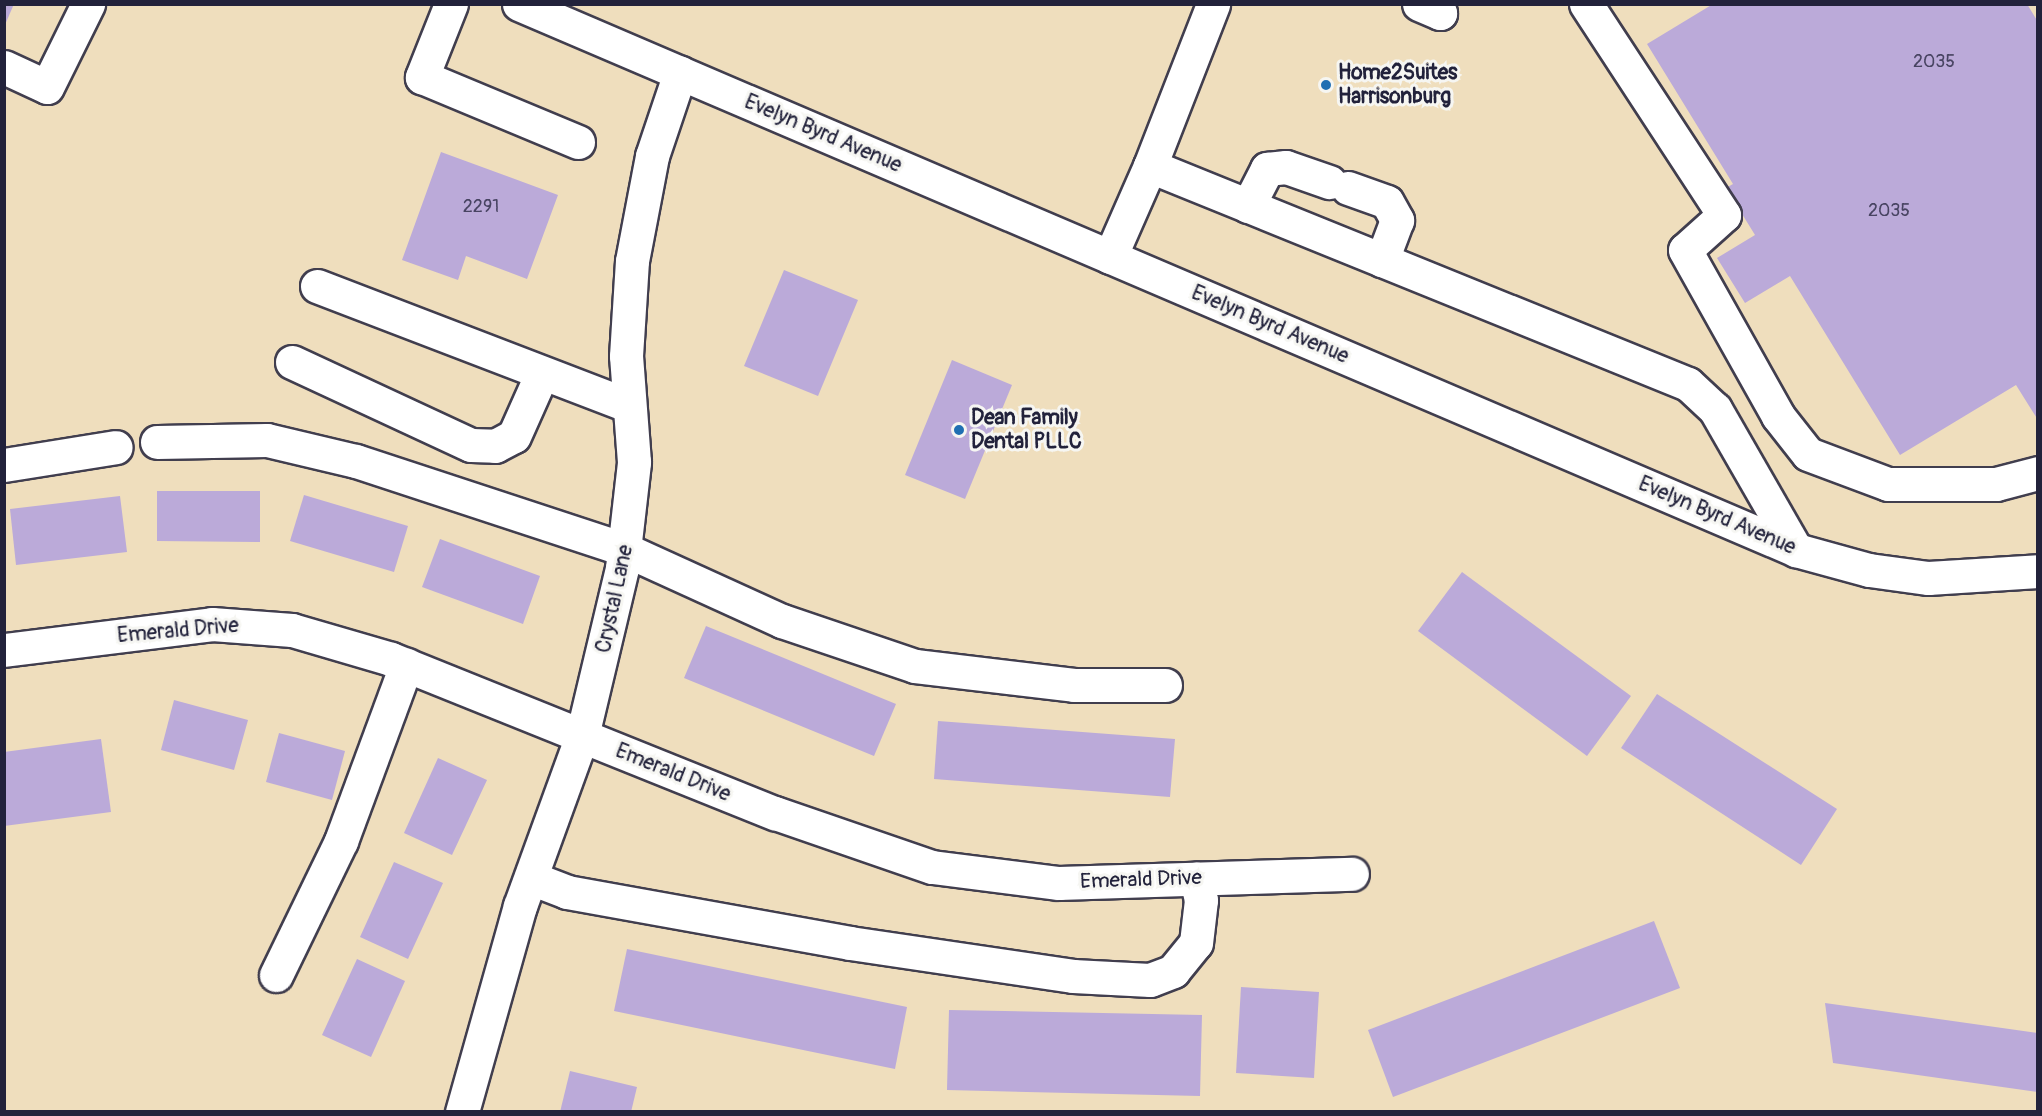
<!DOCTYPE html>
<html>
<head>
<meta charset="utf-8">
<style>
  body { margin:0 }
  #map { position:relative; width:2042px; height:1116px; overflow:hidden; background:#efdebd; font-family:Pangolin,sans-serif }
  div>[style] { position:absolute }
  .building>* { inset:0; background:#bbaad9 }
  .roads { filter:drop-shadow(2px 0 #413e4e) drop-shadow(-2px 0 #413e4e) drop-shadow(0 2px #413e4e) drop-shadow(0 -2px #413e4e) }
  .minor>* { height:33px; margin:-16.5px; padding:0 16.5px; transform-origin:16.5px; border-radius:16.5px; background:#fff }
  .dots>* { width:16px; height:16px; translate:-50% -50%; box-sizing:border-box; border:3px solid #f6f6f2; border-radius:50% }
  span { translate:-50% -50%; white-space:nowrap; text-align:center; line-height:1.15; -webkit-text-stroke:6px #f6f6f2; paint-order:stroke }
  .number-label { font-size:18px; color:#484462 }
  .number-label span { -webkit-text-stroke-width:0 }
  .poi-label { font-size:21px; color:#22223b; font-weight:700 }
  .left { translate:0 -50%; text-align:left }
  .street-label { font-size:21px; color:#22223b }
  .frame { position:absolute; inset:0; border:6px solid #22223b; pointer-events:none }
</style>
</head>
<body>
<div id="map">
  <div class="building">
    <div style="clip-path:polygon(4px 4px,14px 4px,4px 27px)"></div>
    <div style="clip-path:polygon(1713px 4px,2027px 4px,2038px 22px,2038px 420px,2016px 385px,1900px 455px,1790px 276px,1745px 303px,1717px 258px,1755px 235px,1726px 188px,1733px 184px,1647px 44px)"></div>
    <div style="clip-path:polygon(441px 152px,558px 195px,527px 279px,466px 256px,458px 280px,402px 260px)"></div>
    <div style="clip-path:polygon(784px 270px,858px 300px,818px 396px,744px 366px)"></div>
    <div style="clip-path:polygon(952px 360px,1012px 385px,965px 499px,905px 475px)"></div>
    <div style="clip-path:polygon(157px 491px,260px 491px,260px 542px,157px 541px)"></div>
    <div style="clip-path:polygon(304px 495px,408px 526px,394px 572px,290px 541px)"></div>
    <div style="clip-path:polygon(120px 496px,127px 552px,16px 565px,10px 509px)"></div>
    <div style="clip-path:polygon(440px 539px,540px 576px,523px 624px,422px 587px)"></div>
    <div style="clip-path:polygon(1462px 572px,1631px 696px,1587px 756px,1418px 631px)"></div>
    <div style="clip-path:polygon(706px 626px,896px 704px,874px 756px,684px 678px)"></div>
    <div style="clip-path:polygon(1657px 694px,1837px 809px,1801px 865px,1621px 748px)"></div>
    <div style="clip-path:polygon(174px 700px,248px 720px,234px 770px,161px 750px)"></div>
    <div style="clip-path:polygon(938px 721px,1175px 739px,1170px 797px,934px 779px)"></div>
    <div style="clip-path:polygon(279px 733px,345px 751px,332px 800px,266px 782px)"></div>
    <div style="clip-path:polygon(101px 739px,111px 812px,4px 826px,4px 752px)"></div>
    <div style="clip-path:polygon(438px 758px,487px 780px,452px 855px,404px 833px)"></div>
    <div style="clip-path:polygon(394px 862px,443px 883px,408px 959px,360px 937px)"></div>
    <div style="clip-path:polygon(1654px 921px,1680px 988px,1393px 1097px,1368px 1030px)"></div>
    <div style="clip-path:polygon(627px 949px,907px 1007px,895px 1069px,614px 1011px)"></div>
    <div style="clip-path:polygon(357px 959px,405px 981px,371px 1057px,322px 1035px)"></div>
    <div style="clip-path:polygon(1241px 987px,1319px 992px,1314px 1078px,1236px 1073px)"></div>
    <div style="clip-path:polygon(1825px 1003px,2038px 1033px,2038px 1092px,1833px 1063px)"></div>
    <div style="clip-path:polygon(949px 1010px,1202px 1015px,1200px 1096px,947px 1090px)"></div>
    <div style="clip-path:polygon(570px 1071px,637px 1087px,631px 1112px,560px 1112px)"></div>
  </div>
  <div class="roads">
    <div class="minor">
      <div style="left:451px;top:4px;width:79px;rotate:111.7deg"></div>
      <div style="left:422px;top:77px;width:169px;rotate:22.6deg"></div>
      <div style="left:519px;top:4px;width:1389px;rotate:23.15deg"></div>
      <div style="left:1796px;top:550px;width:76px;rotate:15.3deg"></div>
      <div style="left:1869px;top:570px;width:60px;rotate:7.7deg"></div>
      <div style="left:1928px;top:578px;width:110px;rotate:-3.6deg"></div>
      <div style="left:1419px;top:4px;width:23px;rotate:23deg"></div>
      <div style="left:1440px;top:13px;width:10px;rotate:-119deg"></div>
      <div style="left:1586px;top:4px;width:252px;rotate:56.8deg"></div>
      <div style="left:1724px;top:215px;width:52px;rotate:138.1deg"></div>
      <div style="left:1685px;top:250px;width:190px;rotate:60.7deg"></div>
      <div style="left:1778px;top:416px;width:48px;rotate:51.7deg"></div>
      <div style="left:1808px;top:454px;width:85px;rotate:20.6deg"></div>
      <div style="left:1888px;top:484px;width:108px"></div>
      <div style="left:1996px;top:484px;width:43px;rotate:-14.7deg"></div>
      <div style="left:4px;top:67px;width:47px;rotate:24.9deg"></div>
      <div style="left:47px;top:87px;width:93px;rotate:-63.7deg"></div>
      <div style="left:1150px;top:166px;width:174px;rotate:-68.7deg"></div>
      <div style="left:1348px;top:188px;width:41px;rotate:19.7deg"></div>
      <div style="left:1387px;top:202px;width:21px;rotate:61deg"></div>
      <div style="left:1397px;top:220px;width:43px;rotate:110.6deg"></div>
      <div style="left:1248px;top:206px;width:42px;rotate:-62.8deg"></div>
      <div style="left:1267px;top:169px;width:19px;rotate:-6deg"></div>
      <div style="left:1286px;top:167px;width:46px;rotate:19.2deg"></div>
      <div style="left:1110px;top:257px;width:99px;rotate:-66.3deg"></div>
      <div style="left:1150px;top:166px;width:580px;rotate:22.06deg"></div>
      <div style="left:1688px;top:384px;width:37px;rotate:43deg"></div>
      <div style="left:1715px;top:409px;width:163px;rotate:60.1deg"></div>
      <div style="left:317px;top:286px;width:334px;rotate:21deg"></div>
      <div style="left:292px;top:362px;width:197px;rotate:24.9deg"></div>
      <div style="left:471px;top:445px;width:24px;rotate:2deg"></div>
      <div style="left:495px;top:446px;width:21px;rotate:-28deg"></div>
      <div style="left:514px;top:436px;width:69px;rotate:-66deg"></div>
      <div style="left:157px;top:442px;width:110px;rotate:-1deg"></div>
      <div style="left:267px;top:440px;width:91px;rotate:13.3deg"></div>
      <div style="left:356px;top:461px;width:284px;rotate:18.2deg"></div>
      <div style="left:626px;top:550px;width:171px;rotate:24.5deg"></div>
      <div style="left:782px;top:621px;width:140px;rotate:18.7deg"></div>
      <div style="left:915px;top:666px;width:160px;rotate:6.8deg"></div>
      <div style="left:1074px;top:685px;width:91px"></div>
      <div style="left:4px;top:465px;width:113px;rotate:-9.1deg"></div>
      <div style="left:4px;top:650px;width:210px;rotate:-7.1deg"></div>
      <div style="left:212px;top:624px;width:80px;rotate:4.3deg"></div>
      <div style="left:292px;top:630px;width:103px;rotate:16.3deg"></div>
      <div style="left:391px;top:659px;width:414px;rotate:21.9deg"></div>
      <div style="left:775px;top:813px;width:166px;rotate:19deg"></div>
      <div style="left:932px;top:867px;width:128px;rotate:7.2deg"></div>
      <div style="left:1059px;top:883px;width:293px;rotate:-1.8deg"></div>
      <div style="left:531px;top:878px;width:39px;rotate:21deg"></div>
      <div style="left:567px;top:892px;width:288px;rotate:10.2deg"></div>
      <div style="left:850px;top:943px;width:225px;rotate:8.4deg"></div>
      <div style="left:1073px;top:976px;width:77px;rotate:3deg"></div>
      <div style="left:1150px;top:980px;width:25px;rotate:-21deg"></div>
      <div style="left:1173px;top:971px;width:36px;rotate:-51deg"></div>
      <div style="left:1196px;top:943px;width:43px;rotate:-83.4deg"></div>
      <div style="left:1201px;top:900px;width:22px;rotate:-103deg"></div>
      <div style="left:276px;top:975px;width:149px;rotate:-64.1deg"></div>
      <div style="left:341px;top:841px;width:188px;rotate:-69.7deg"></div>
      <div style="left:462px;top:1112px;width:214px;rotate:-74.3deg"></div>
      <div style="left:520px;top:906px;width:181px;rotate:-70deg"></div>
      <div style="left:582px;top:736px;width:173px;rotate:-76.6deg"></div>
      <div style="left:622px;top:568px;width:107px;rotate:-83.5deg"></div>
      <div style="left:634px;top:462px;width:106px;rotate:-94.3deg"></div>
      <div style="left:626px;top:356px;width:95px;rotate:-86.4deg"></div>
      <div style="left:632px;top:261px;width:107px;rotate:-79.2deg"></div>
      <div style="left:652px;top:156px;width:88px;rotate:-71.4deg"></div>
    </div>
  </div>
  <div class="dots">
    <div style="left:1326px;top:85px;background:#1f6fb2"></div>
    <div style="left:959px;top:430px;background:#1f6fb2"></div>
  </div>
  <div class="number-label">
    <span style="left:1934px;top:62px">2035</span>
    <span style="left:481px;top:207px">2291</span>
    <span style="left:1889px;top:211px">2035</span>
  </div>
  <div class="poi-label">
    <span class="left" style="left:1338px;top:85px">Home2Suites<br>Harrisonburg</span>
    <span class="left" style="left:971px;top:430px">Dean Family<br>Dental PLLC</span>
  </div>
  <div class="street-label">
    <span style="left:823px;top:134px;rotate:23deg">Evelyn Byrd Avenue</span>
    <span style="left:1270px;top:325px;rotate:23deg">Evelyn Byrd Avenue</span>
    <span style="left:1717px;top:516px;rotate:23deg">Evelyn Byrd Avenue</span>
    <span style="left:615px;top:599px;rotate:-78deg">Crystal Lane</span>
    <span style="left:178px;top:631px;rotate:-5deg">Emerald Drive</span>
    <span style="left:673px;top:773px;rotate:22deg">Emerald Drive</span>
    <span style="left:1141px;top:880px;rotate:-2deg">Emerald Drive</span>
  </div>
  <div class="frame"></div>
</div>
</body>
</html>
